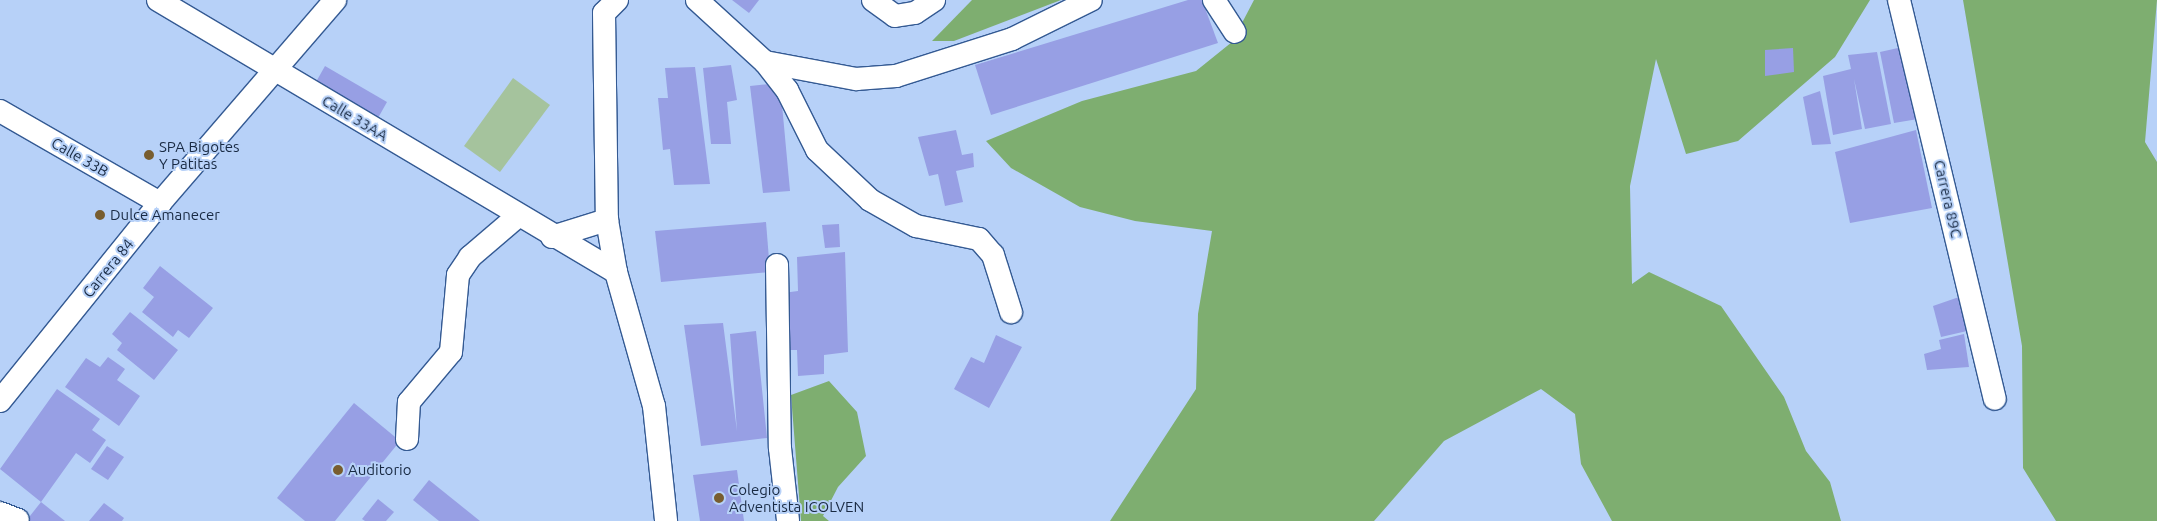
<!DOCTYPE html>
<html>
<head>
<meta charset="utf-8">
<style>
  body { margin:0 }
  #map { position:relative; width:2157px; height:521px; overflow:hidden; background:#b7d1f8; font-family:Ubuntu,sans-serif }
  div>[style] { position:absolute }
  .green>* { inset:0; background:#a5c39d }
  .forest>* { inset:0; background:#7eae70 }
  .building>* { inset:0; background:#979fe4 }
  .roads { filter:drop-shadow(1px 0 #345a93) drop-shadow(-1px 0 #345a93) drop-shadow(0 1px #345a93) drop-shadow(0 -1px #345a93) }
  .minor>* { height:22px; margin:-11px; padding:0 11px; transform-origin:11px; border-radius:11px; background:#fff }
  .dots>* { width:14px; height:14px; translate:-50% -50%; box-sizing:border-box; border:2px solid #b7d1f8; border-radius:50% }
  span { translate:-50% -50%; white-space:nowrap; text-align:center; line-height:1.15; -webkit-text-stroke:4px #b7d1f8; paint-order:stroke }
  .street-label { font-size:15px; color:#192a43 }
  .poi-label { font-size:15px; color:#192a43 }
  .left { translate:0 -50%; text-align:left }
</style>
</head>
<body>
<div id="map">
  <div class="green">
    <div style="clip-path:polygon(513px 78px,550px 105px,500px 172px,464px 146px)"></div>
  </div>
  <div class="forest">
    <div style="clip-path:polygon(972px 0,1061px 0,954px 41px,932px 41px)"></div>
    <div style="clip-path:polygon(1254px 0,1870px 0,1835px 57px,1738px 141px,1686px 154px,1656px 59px,1630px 186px,1632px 284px,1649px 272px,1721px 306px,1784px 397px,1806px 451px,1830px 482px,1841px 521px,1612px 521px,1581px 464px,1575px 414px,1541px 389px,1444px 441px,1374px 521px,1110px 521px,1196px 389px,1198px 314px,1212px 231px,1135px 221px,1080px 207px,1011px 168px,986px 141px,1082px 101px,1196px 71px,1232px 42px)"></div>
    <div style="clip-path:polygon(1963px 0,2157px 0,2145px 142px,2157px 162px,2157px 521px,2056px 521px,2023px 468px,2022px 346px)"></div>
    <div style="clip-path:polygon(829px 381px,857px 412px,866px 456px,838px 487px,823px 516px,829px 521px,801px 521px,791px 395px)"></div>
  </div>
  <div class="building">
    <div style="clip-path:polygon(732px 0,759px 0,749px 13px)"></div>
    <div style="clip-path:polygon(1188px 0,1202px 0,1218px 43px,991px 115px,975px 65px)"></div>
    <div style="clip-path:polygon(1907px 46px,1924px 118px,1894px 123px,1880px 52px)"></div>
    <div style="clip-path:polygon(1793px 48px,1794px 72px,1765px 76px,1765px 50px)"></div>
    <div style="clip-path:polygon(1877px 52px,1891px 124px,1865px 129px,1854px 79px,1862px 129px,1833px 135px,1823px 76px,1851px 69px,1848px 55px)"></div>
    <div style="clip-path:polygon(731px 65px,737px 100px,727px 102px,731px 144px,711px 144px,703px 68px)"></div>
    <div style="clip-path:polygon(325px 66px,387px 102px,378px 118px,316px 82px)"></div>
    <div style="clip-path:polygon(695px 67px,710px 184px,674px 185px,670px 149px,663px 150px,658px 98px,668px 98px,665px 68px)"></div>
    <div style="clip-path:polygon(780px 83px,790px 191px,763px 193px,750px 86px)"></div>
    <div style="clip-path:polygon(1820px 91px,1831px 144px,1812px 145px,1803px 97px)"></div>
    <div style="clip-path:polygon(956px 130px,962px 155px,973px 153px,974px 167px,956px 171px,963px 202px,945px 206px,938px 174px,929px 176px,918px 137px)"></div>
    <div style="clip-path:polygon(1916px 130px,1932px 208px,1850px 223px,1835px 152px)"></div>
    <div style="clip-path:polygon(766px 222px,770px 272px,661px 282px,655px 231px)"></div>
    <div style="clip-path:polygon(839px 224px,840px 247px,825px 248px,822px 225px)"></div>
    <div style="clip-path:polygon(845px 252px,848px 352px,824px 355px,824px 374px,798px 376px,797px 350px,787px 350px,783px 293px,798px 291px,797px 257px)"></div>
    <div style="clip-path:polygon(160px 266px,213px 308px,189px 338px,178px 330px,173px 337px,142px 312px,154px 297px,143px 288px)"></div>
    <div style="clip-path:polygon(1959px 297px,1967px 331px,1941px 337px,1933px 306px)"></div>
    <div style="clip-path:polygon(130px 312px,178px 350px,154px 380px,117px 350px,122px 343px,112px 334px)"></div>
    <div style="clip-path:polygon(723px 323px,737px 431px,730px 334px,756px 331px,767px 438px,701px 446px,684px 325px)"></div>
    <div style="clip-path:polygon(1964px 334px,1969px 367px,1927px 370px,1924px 354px,1941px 349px,1939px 340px)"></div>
    <div style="clip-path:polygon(996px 335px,1022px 347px,989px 408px,954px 389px,971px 357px,984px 363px)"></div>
    <div style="clip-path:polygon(108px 357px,125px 369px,117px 380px,140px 396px,119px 426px,65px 387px,86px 358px,100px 367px)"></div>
    <div style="clip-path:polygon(57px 389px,100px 419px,92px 430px,106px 440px,90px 463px,76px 453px,41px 502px,0 469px)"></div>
    <div style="clip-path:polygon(354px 403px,400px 441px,335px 521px,305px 521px,277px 498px)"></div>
    <div style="clip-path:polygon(107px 446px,124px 457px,108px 480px,91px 469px)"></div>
    <div style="clip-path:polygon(737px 470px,744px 521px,700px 521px,693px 475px)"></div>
    <div style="clip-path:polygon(429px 480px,480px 521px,439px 521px,413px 500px)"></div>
    <div style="clip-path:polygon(378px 499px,394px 512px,386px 521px,365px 521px,362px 519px)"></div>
    <div style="clip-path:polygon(41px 502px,65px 521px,26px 521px)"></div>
    <div style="clip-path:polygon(104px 503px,124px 518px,122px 521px,89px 521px)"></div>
  </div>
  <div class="roads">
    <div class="minor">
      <div style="left:158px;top:0;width:533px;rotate:30.71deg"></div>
      <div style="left:617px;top:0;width:18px;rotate:135deg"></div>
      <div style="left:604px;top:13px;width:207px;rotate:89.2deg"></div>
      <div style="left:607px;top:220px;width:53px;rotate:80.2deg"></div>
      <div style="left:616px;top:272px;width:139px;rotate:74.2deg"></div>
      <div style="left:654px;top:406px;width:116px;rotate:84deg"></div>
      <div style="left:697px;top:0;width:92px;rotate:42.4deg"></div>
      <div style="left:765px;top:62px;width:36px;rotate:52deg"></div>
      <div style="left:787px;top:90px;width:67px;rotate:63.4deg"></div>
      <div style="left:817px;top:150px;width:73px;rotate:43.3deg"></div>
      <div style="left:870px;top:200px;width:53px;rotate:29.5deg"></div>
      <div style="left:916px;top:226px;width:64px;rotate:11.7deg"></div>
      <div style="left:979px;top:239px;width:21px;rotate:49deg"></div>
      <div style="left:993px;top:255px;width:60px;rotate:72.5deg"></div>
      <div style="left:873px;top:0;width:27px;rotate:36deg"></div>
      <div style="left:895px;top:16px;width:20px;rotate:-9deg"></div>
      <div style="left:915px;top:13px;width:23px;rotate:-34deg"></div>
      <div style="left:1214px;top:0;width:38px;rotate:57deg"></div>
      <div style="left:1899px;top:0;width:410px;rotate:76.5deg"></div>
      <div style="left:765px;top:62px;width:93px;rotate:10.6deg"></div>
      <div style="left:856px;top:79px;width:40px;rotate:-4.3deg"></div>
      <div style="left:896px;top:76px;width:122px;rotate:-17.7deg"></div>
      <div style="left:1012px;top:39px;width:88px;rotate:-26.3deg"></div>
      <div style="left:0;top:111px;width:185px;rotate:29.9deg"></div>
      <div style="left:552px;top:237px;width:58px;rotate:-17.2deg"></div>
      <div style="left:777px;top:265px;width:183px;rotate:89.1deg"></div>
      <div style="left:780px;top:448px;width:73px;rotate:83.7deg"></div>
      <div style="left:0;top:401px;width:255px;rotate:-51.1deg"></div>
      <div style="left:160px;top:203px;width:268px;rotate:-49.2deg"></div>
      <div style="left:407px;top:439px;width:37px;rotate:-87deg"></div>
      <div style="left:409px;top:402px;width:65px;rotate:-50deg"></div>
      <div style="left:451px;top:352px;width:77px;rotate:-84.8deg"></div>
      <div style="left:458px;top:275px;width:22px;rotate:-56deg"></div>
      <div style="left:470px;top:257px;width:63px;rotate:-40.5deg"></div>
      <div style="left:0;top:513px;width:19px;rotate:21deg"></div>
    </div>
  </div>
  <div class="dots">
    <div style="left:149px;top:155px;background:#785d2f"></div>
    <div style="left:100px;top:215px;background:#785d2f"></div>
    <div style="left:338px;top:470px;background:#785d2f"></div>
    <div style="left:719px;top:498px;background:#785d2f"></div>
  </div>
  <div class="street-label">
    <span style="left:355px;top:118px;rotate:31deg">Calle 33AA</span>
    <span style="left:80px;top:157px;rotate:30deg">Calle 33B</span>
    <span style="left:1948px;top:199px;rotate:77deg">Carrera 89C</span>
    <span style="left:108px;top:268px;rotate:-51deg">Carrera 84</span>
  </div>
  <div class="poi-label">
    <span class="left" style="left:159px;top:155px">SPA Bigotes<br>Y Patitas</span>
    <span class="left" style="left:110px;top:215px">Dulce Amanecer</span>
    <span class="left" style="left:348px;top:470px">Auditorio</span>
    <span class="left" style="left:729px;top:498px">Colegio<br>Adventista ICOLVEN</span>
  </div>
</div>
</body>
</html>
